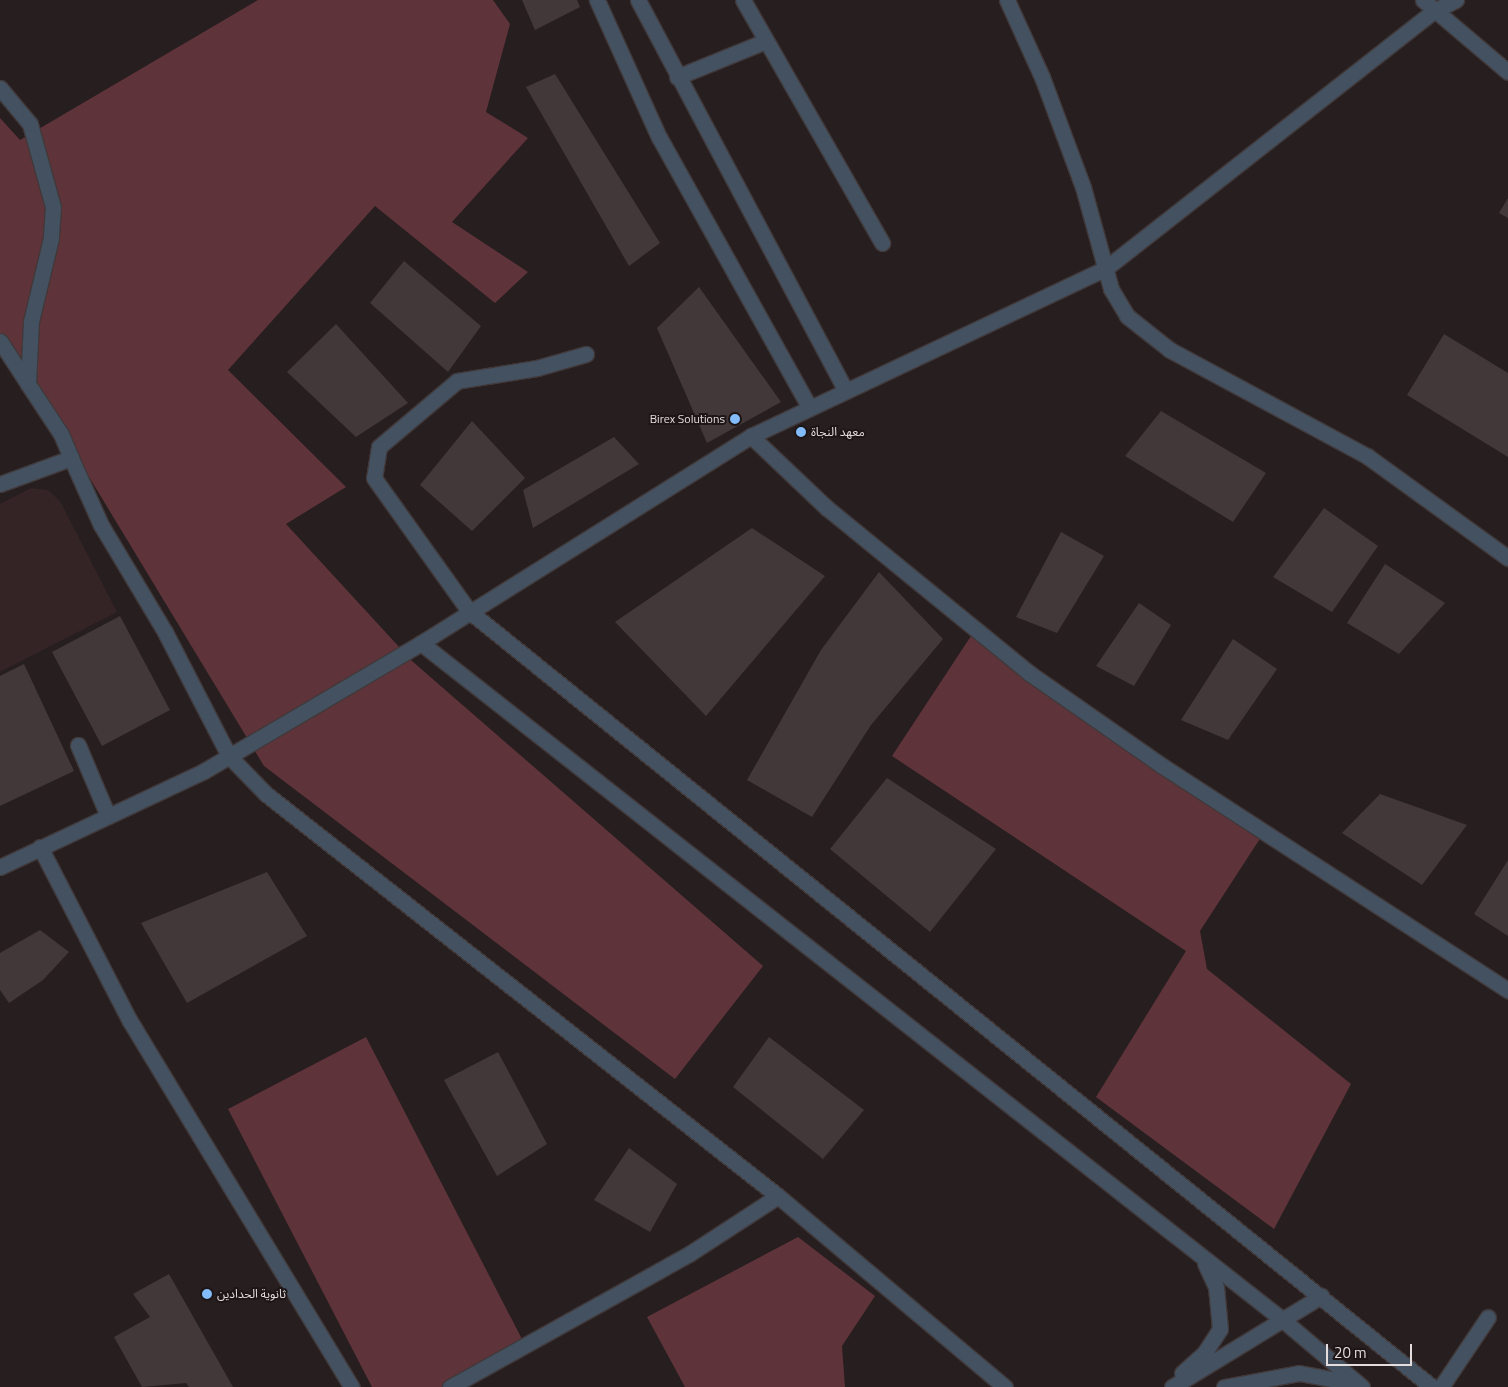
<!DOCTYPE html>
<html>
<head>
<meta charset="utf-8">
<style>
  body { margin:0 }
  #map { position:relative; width:1508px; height:1387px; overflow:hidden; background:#271e1f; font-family:"Titillium Web","Noto Sans Arabic",sans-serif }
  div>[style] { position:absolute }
  .built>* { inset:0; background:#342426 }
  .green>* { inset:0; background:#5f333a }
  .building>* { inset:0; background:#423839 }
  .roads { filter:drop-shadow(1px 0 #41393a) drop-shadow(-1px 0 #41393a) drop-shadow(0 1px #41393a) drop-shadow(0 -1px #41393a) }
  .minor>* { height:15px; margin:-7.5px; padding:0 7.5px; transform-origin:7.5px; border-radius:7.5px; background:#435161 }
  .dots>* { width:14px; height:14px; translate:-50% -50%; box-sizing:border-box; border:2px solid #1d1516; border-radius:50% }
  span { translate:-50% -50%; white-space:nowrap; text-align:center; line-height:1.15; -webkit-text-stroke:4px #1d1516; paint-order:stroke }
  .poi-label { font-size:12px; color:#e3dddd }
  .right { translate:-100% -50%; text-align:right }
  .left { translate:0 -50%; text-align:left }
  .scale { position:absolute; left:1326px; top:1344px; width:86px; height:22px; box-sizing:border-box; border:2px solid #e3dddd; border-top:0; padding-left:6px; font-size:15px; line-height:18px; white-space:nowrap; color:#e3dddd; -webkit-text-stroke:4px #1d1516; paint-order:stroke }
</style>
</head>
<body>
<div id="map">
  <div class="built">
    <div style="clip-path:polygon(31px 488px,48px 490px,60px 501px,117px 612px,0 672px,0 504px)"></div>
  </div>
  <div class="green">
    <div style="clip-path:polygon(258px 0,493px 0,510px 24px,486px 112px,528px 138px,452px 222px,528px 272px,495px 303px,375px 206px,228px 370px,346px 487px,286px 524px,412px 661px,763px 966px,675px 1079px,264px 766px,80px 462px,0 342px,0 118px,20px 140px)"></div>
    <div style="clip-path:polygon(971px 636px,1265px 831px,1200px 931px,1207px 969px,1351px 1084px,1274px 1229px,1096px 1097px,1186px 951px,892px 756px)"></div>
    <div style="clip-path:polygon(366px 1037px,525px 1345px,445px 1387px,372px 1387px,228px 1109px)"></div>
    <div style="clip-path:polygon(798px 1237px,875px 1296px,842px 1346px,845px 1387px,685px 1387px,647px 1317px)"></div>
  </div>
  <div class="building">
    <div style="clip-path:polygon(522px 0,577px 0,580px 7px,535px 30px)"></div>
    <div style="clip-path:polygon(555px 74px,660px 243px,629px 266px,526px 87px)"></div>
    <div style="clip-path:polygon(1508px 198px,1508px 218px,1499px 213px)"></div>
    <div style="clip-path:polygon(404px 261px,481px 326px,448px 372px,370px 303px)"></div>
    <div style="clip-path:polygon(699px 287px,781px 402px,707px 443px,657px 328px)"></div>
    <div style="clip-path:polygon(336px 324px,408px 403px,356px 437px,287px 372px)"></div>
    <div style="clip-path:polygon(1444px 334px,1508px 373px,1508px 457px,1407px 395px)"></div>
    <div style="clip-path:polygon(1161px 411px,1266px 473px,1233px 522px,1125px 456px)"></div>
    <div style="clip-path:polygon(472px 421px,525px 478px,472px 531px,420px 485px)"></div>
    <div style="clip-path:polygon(614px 437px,639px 464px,533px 528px,523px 490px)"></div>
    <div style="clip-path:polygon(1324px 508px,1378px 546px,1332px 612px,1273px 577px)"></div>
    <div style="clip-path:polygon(752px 528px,825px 576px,706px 716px,615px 622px)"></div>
    <div style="clip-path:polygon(1061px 532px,1104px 556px,1057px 633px,1016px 617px)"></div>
    <div style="clip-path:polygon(1385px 564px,1445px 603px,1399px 654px,1347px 623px)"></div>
    <div style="clip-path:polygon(879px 572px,943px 639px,871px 725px,812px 817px,747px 780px,821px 650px)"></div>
    <div style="clip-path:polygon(1139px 603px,1171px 625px,1134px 686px,1096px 666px)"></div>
    <div style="clip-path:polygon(120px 616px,170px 710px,102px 746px,52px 652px)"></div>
    <div style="clip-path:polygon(1233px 639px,1277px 669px,1228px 740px,1181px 720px)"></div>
    <div style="clip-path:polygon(24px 664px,74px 771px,0 806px,0 676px)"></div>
    <div style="clip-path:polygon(887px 778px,996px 849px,930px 932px,830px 849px)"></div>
    <div style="clip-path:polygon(1380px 794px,1467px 825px,1422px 885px,1342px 833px)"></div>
    <div style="clip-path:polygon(1508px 860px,1508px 936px,1474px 914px)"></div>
    <div style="clip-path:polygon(267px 872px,307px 936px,187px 1003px,141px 923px)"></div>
    <div style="clip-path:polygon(40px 930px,69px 952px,43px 980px,9px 1003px,0 990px,0 953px)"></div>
    <div style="clip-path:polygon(769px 1037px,864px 1110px,823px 1159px,733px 1087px)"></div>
    <div style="clip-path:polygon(498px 1052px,547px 1144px,497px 1176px,444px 1080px)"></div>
    <div style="clip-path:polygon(629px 1148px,677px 1184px,650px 1232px,594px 1200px)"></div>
    <div style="clip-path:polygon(169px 1274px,233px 1387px,189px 1387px,186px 1383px,142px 1387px,114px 1337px,150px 1317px,133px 1294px)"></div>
  </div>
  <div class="roads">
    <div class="minor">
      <div style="left:597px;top:0;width:150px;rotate:65.7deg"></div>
      <div style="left:659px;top:137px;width:309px;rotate:60.9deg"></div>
      <div style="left:638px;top:0;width:442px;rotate:62deg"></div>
      <div style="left:743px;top:0;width:280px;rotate:60.2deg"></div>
      <div style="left:1007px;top:0;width:85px;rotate:65.6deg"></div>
      <div style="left:1042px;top:77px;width:117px;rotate:69.6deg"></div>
      <div style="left:1083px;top:187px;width:106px;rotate:74.6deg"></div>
      <div style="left:1111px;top:289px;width:31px;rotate:59deg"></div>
      <div style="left:1127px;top:316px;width:55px;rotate:38.3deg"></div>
      <div style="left:1170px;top:350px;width:224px;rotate:28.3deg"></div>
      <div style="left:1367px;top:456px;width:174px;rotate:35.9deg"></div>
      <div style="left:1423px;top:0;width:111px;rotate:40.3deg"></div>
      <div style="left:677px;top:77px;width:93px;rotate:-22.1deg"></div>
      <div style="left:0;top:88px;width:47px;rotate:50.2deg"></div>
      <div style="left:30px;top:124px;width:86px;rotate:74.5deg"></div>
      <div style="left:53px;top:207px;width:31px;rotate:94deg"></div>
      <div style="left:51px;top:238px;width:85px;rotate:103.5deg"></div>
      <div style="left:31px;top:321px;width:63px;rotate:92.7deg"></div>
      <div style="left:28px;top:384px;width:60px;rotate:56.6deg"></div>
      <div style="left:61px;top:434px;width:26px;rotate:67deg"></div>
      <div style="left:0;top:341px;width:51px;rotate:56.9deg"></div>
      <div style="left:586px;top:354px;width:51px;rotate:164.1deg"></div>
      <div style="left:537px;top:368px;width:81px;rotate:170.8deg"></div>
      <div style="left:457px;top:381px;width:102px;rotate:139.8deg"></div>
      <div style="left:379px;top:447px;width:31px;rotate:99deg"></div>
      <div style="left:374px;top:478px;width:163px;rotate:54.5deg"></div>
      <div style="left:469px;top:611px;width:1237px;rotate:38.86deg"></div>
      <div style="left:751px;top:436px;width:105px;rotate:43.5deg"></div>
      <div style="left:827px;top:508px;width:261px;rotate:39.2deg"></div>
      <div style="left:1029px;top:673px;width:161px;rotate:34.9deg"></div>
      <div style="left:1161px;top:765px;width:414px;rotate:33deg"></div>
      <div style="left:0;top:484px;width:76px;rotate:-20.1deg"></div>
      <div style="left:71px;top:458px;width:73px;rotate:65.9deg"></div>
      <div style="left:101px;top:525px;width:125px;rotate:59.1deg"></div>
      <div style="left:165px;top:632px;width:140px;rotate:62.7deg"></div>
      <div style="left:229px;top:756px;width:53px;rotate:45.8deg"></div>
      <div style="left:266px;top:794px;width:651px;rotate:38.14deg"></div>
      <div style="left:778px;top:1196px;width:297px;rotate:40.1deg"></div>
      <div style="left:421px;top:643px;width:1097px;rotate:38.15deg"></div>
      <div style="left:1284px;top:1321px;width:102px;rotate:40.2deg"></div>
      <div style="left:78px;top:745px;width:77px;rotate:67.1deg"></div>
      <div style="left:40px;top:847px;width:196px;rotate:62.7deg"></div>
      <div style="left:130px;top:1021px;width:428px;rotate:58.8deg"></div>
      <div style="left:0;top:867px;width:225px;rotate:-25.2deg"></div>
      <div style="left:204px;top:771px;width:252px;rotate:-30.5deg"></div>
      <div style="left:421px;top:643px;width:390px;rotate:-32.1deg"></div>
      <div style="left:751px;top:436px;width:393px;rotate:-25.3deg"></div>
      <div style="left:1106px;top:268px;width:415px;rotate:-38.1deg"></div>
      <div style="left:1432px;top:12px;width:27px;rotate:-27deg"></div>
      <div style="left:1182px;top:1373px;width:31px;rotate:-42deg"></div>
      <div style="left:1205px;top:1352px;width:27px;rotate:-57deg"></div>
      <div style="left:1220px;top:1329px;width:42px;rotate:-95.4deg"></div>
      <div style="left:1216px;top:1287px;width:26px;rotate:-115deg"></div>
      <div style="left:450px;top:1387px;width:274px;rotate:-29.1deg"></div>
      <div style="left:689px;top:1254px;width:106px;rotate:-33.1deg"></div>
      <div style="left:1172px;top:1387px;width:175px;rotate:-31.4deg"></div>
      <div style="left:1224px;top:1387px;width:76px;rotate:-10.6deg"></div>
      <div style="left:1299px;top:1373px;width:55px;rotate:10.5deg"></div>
      <div style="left:1441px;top:1387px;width:84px;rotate:-56.1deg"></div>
    </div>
  </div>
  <div class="dots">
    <div style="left:735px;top:419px;background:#83bcfa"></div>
    <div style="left:801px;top:432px;background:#83bcfa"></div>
    <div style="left:207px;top:1294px;background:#83bcfa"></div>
  </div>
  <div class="poi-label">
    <span class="right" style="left:725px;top:419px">Birex Solutions</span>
    <span class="left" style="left:811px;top:432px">معهد النجاة</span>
    <span class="left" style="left:217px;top:1294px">ثانوية الحدادين</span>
  </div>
  <div class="scale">20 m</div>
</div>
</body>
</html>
